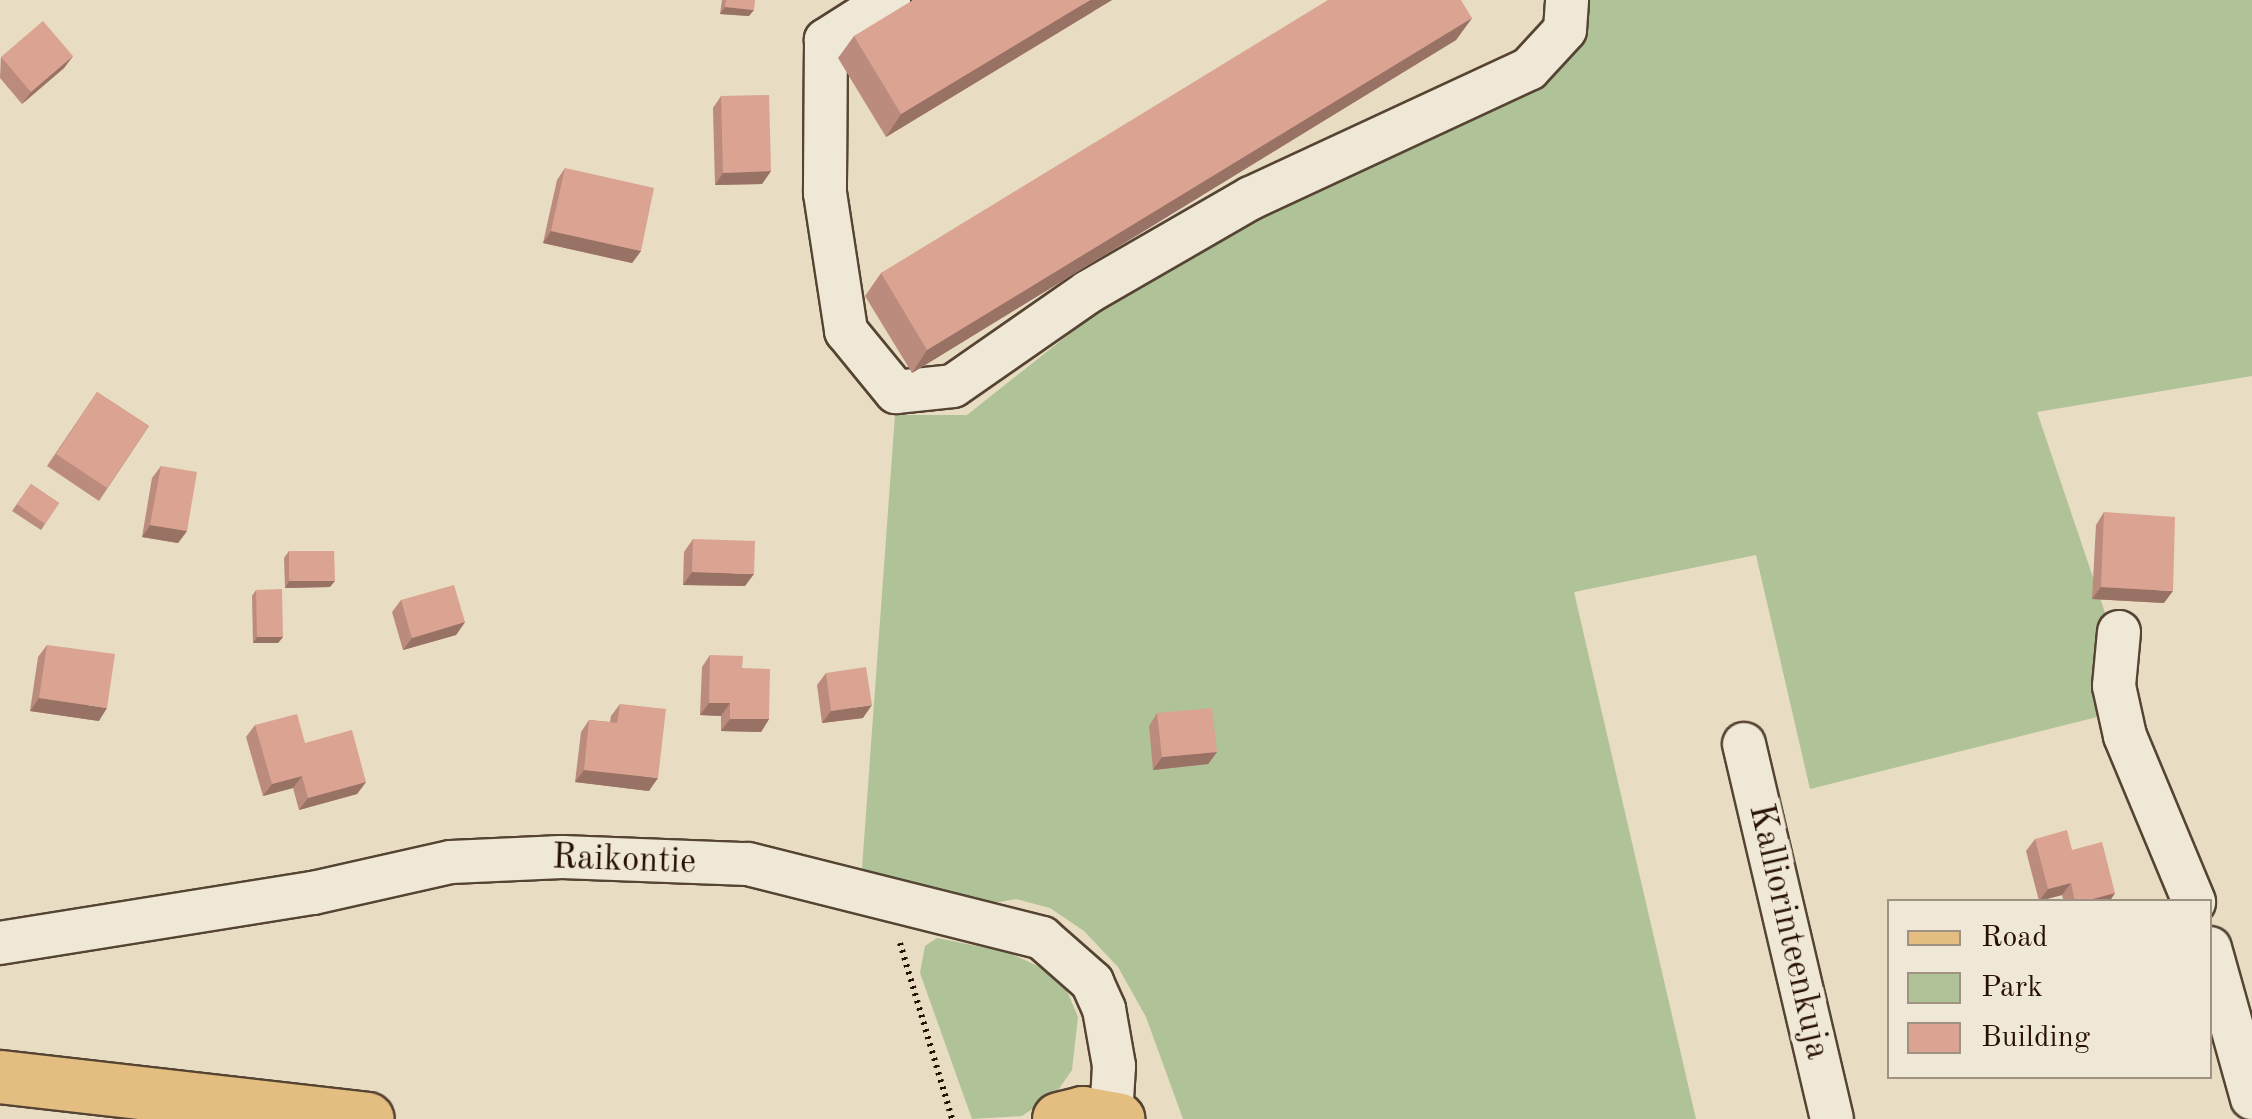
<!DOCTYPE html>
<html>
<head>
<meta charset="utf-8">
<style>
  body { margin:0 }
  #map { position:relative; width:2252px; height:1119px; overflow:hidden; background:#e8dcc2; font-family:"Old Standard TT",serif }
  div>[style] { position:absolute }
  .green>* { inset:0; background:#b0c297 }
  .path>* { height:6px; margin-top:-3px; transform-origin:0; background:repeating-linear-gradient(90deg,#261103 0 2.5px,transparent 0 7.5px) }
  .roads { filter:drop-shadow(2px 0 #564433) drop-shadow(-2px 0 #564433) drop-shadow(0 2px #564433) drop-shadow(0 -2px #564433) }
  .minor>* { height:42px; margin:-21px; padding:0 21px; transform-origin:21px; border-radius:21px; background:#f0e8d7 }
  .major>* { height:52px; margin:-26px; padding:0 26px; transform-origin:26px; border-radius:26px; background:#e4be81 }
  .wall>* { inset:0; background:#bb8c7e }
  .shaded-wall>* { inset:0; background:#997266 }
  .building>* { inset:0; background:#daa392 }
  span { translate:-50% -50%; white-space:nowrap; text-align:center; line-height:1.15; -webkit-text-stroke:9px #f0e8d7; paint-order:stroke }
  .street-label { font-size:35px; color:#261103 }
  .legend { position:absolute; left:1887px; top:899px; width:325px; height:180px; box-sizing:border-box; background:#f0e8d7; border:2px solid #9f9282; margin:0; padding:12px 18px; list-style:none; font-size:30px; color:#261103 }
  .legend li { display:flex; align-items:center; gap:20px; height:50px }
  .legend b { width:50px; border:2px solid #9f9282 }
</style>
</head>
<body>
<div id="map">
  <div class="green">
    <div style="clip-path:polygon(1579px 0,2252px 0,2252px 376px,2037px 412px,2137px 707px,1810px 789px,1756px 555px,1574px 592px,1696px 1119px,1183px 1119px,1146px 1017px,1118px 967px,1084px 931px,1050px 908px,1016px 899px,935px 914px,860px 896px,895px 415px,967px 415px,1112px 300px,1285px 200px,1529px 85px)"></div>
    <div style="clip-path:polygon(937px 938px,1007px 952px,1042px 968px,1067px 991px,1078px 1017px,1072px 1070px,1056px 1093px,1022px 1116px,972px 1119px,920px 973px,925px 946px)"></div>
  </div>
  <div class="path">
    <div style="left:900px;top:943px;width:184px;rotate:73.5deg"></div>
  </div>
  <div class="roads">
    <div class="minor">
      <div style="left:889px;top:0;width:75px;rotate:147.6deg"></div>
      <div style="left:826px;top:40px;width:153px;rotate:90.4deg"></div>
      <div style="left:825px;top:193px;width:140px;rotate:81.3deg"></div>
      <div style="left:846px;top:331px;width:79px;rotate:50.7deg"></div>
      <div style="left:896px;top:392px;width:57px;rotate:-6deg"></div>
      <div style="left:953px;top:386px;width:165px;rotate:-34.8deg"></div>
      <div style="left:1088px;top:292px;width:188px;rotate:-30deg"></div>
      <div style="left:1251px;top:198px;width:306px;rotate:-24.9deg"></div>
      <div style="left:1529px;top:69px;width:53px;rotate:-47.3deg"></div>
      <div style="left:1565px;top:30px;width:30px;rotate:-86deg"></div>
      <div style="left:2119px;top:632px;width:54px;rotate:95.3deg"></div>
      <div style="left:2114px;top:686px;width:51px;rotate:77.6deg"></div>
      <div style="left:2125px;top:736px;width:180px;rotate:67.4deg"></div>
      <div style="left:1744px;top:744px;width:385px;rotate:76.8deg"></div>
      <div style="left:0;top:943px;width:317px;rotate:-9.1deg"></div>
      <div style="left:313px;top:893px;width:141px;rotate:-12.7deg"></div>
      <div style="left:451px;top:862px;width:111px;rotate:-2.6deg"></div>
      <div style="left:562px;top:857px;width:186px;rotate:2.2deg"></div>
      <div style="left:748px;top:864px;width:303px;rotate:14.1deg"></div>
      <div style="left:1042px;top:938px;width:67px;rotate:41.3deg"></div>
      <div style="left:1092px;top:982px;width:30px;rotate:66deg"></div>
      <div style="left:1104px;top:1009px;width:58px;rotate:80deg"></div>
      <div style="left:1114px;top:1066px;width:50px;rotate:93.4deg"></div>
      <div style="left:2210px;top:948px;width:156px;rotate:74.4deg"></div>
    </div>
    <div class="major">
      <div style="left:0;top:1077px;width:370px;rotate:6.5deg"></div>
      <div style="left:1059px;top:1119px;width:25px;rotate:-14deg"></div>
      <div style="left:1083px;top:1113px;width:36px;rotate:10deg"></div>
    </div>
  </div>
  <div class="wall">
    <div style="clip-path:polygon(722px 0,755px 0,749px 16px,720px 14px)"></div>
    <div style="clip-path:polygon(1112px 0,886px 137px,838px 58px,854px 36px)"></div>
    <div style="clip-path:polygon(1472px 18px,1456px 40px,912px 373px,865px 296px,881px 273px)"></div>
    <div style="clip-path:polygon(73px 56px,64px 68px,22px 104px,0 78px,1px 57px)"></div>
    <div style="clip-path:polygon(721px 96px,771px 171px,762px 184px,715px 185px,713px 108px)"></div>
    <div style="clip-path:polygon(565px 168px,641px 251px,632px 263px,543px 243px,557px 180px)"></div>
    <div style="clip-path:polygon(97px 392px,149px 426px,99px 501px,47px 466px)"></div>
    <div style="clip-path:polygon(161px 466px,187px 531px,178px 543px,142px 537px,152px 478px)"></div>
    <div style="clip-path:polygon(31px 484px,59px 503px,41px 530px,12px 511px)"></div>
    <div style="clip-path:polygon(2104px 512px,2164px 603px,2092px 599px,2096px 525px)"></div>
    <div style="clip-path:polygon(693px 539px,745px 586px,683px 585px,684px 552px)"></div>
    <div style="clip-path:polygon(289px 551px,330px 587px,285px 588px,284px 558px)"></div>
    <div style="clip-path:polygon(256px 590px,283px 637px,278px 643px,253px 643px,252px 596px)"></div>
    <div style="clip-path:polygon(401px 600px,465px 622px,456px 635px,403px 650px,392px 612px)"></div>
    <div style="clip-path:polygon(47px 645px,99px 721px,30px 711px,38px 657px)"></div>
    <div style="clip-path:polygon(710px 655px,742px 668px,769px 719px,761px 732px,721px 731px,721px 716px,700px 715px,702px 667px)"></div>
    <div style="clip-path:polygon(826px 673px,863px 718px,822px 723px,817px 685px)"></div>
    <div style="clip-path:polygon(620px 704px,649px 791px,575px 782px,581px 732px,589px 720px,610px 722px,611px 716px)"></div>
    <div style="clip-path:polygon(1157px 713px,1217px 752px,1208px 764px,1153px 770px,1149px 726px)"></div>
    <div style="clip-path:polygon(255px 725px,305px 743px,366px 782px,357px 794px,299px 810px,293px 788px,263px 796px,246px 737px)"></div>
    <div style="clip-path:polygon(2035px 839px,2072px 850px,2115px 893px,2109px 902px,2064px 902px,2062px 895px,2039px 901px,2026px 851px)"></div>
  </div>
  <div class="shaded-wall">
    <div style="clip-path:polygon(1090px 0,1112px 0,886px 137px,901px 114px)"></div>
    <div style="clip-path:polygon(725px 7px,754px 10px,749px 16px,720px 14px)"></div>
    <div style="clip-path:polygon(1472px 18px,1456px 40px,912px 373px,927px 350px)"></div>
    <div style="clip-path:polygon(73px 56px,64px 68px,22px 104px,31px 92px)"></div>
    <div style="clip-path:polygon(771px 171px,762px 184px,715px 185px,723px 173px)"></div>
    <div style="clip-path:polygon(551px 231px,641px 251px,632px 263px,543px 243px)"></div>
    <div style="clip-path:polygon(150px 525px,187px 531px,178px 543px,142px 537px)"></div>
    <div style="clip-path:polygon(692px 572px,754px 574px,745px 586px,683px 585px)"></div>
    <div style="clip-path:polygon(289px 581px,335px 581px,330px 587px,285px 588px)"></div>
    <div style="clip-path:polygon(2101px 587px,2173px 591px,2164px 603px,2092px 599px)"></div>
    <div style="clip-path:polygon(465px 622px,456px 635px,403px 650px,412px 638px)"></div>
    <div style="clip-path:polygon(257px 637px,283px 637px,278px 643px,253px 643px)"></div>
    <div style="clip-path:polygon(39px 698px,107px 708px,99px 721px,30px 711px)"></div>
    <div style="clip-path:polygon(709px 703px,730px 703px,721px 716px,700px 715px)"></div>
    <div style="clip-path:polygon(872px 705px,863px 718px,822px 723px,831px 711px)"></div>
    <div style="clip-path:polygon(730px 719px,769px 719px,761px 732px,721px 731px)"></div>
    <div style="clip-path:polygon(1217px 752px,1208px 764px,1153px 770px,1162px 757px)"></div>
    <div style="clip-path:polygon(584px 770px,658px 778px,649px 791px,575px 782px)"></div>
    <div style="clip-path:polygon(302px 776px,293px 788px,263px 796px,272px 784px)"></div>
    <div style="clip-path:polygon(366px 782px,357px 794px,299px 810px,308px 798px)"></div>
    <div style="clip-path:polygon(2071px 883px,2062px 895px,2039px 901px,2048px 889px)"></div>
    <div style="clip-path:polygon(2115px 893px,2109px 902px,2081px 902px)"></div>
  </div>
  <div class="building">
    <div style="clip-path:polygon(726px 0,755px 0,754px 10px,725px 7px)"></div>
    <div style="clip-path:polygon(913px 0,1090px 0,901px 114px,854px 36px)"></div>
    <div style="clip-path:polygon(1328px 0,1461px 0,1472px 18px,927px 350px,881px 273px)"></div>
    <div style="clip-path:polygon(43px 21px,73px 56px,31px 92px,1px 57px)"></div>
    <div style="clip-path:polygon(769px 95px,771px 171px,723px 173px,721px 96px)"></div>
    <div style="clip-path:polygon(565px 168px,654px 188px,641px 251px,551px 231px)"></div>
    <div style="clip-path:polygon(97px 392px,149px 426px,107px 488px,56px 454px)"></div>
    <div style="clip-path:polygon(161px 466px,197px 472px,187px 531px,150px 525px)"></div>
    <div style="clip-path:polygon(31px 484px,59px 503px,45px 524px,17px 504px)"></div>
    <div style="clip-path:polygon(2104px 512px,2175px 517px,2173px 591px,2101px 587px)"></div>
    <div style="clip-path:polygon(693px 539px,755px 541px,754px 574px,692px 572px)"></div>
    <div style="clip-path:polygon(289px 551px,334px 551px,335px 581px,289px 581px)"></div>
    <div style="clip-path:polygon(454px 585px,465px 622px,412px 638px,401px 600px)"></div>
    <div style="clip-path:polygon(282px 589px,283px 637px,257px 637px,256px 590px)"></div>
    <div style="clip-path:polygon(47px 645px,115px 654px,107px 708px,39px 698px)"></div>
    <div style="clip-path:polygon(710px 655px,743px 656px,742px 668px,770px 669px,769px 719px,730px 719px,730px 703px,709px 703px)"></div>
    <div style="clip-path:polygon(866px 667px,872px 705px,831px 711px,826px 673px)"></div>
    <div style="clip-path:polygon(620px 704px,666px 709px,658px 778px,584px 770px,589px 720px,617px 723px)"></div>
    <div style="clip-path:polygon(1212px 708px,1217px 752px,1162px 757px,1157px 713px)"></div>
    <div style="clip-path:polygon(297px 714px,305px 743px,352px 730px,366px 782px,308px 798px,302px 776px,272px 784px,255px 725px)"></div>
    <div style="clip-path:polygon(2067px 830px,2072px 850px,2102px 842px,2115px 893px,2081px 902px,2075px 902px,2071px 883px,2048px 889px,2035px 839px)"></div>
  </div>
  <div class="street-label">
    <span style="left:624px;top:861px;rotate:2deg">Raikontie</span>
    <span style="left:1788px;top:932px;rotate:77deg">Kalliorinteenkuja</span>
  </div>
  <ul class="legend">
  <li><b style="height:12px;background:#e4be81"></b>Road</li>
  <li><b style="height:28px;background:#b0c297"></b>Park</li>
  <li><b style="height:28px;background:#daa392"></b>Building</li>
  </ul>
</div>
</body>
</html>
